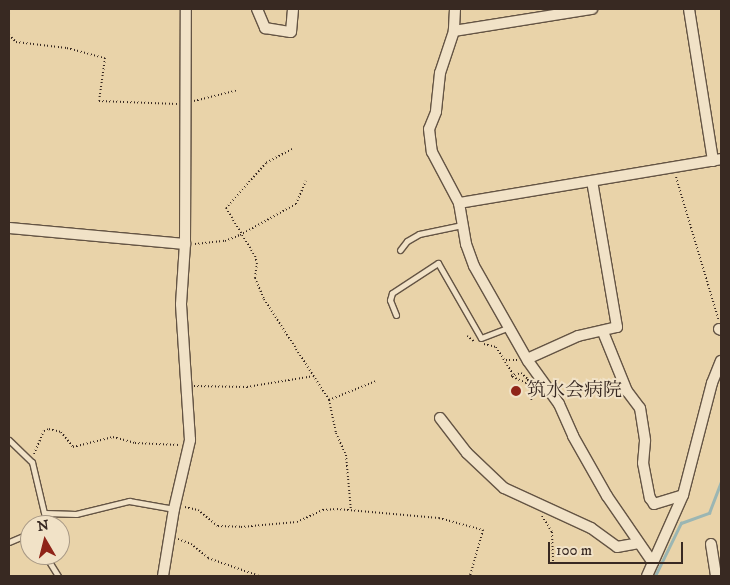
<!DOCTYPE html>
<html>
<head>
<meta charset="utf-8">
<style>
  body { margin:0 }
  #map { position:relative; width:730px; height:585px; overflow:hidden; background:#e9d3a9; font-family:"IM FELL DW Pica","Noto Serif JP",serif }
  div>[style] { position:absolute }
  .stream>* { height:2.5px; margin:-1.25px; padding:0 1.25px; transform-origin:1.25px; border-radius:1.25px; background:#9bb6b3 }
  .path>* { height:2px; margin-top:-1px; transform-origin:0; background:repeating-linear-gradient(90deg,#382922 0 1px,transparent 0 3.5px) }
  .roads { filter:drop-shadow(1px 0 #645444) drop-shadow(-1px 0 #645444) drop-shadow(0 1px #645444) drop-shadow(0 -1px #645444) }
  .lane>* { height:5px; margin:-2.5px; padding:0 2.5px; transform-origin:2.5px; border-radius:2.5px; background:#f1e2c7 }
  .street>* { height:10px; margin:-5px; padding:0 5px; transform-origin:5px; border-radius:5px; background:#f1e2c7 }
  .dots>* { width:14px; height:14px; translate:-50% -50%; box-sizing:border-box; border:2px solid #f1e2c7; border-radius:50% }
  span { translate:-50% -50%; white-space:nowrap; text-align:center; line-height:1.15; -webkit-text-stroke:4px #f1e2c7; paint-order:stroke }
  .poi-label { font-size:19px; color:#382922 }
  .left { translate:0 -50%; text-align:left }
  .frame { position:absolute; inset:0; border:10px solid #382922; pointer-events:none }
  .north { position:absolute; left:20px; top:515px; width:50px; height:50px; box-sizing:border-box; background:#f1e2c7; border:1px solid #a79885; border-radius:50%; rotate:352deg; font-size:14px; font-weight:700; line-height:20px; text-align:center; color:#382922 }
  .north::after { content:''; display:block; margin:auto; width:18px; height:22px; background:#8f2418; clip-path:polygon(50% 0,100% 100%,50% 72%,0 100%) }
  .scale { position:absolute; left:548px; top:542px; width:135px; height:22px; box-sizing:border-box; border:2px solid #382922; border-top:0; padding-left:6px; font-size:15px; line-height:18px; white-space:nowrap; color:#382922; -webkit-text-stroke:4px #f1e2c7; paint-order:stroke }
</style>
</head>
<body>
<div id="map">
  <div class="stream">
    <div style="left:655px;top:576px;width:59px;rotate:-63.9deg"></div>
    <div style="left:681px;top:523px;width:30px;rotate:-20deg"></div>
    <div style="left:709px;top:513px;width:34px;rotate:-69deg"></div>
  </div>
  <div class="path">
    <div style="left:9px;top:13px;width:4px;rotate:-63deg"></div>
    <div style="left:9px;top:35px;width:10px;rotate:45deg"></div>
    <div style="left:16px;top:42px;width:51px;rotate:6.7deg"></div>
    <div style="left:67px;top:48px;width:39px;rotate:15deg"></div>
    <div style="left:105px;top:58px;width:43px;rotate:97.9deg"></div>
    <div style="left:99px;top:101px;width:78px;rotate:2.2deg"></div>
    <div style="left:194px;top:101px;width:45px;rotate:-14deg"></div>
    <div style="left:292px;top:149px;width:30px;rotate:152deg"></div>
    <div style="left:266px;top:163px;width:60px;rotate:131.6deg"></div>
    <div style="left:226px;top:208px;width:56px;rotate:58.9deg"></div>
    <div style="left:255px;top:256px;width:7px;rotate:74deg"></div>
    <div style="left:257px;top:263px;width:15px;rotate:98deg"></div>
    <div style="left:255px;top:278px;width:23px;rotate:67deg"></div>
    <div style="left:264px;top:299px;width:120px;rotate:57.2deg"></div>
    <div style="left:329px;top:400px;width:34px;rotate:78deg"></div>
    <div style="left:336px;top:433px;width:24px;rotate:66deg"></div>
    <div style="left:346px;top:455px;width:56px;rotate:84.9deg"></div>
    <div style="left:676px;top:177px;width:150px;rotate:73.4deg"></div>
    <div style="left:195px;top:244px;width:30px;rotate:-6deg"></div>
    <div style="left:225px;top:241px;width:16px;rotate:-22deg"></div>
    <div style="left:240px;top:235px;width:64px;rotate:-29deg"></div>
    <div style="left:296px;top:204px;width:25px;rotate:-67deg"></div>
    <div style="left:467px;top:336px;width:10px;rotate:37deg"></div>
    <div style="left:484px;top:344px;width:12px;rotate:14deg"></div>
    <div style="left:496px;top:347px;width:32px;rotate:58deg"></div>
    <div style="left:506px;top:360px;width:11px"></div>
    <div style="left:528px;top:380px;width:4px;rotate:124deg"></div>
    <div style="left:526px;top:383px;width:17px;rotate:-155deg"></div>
    <div style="left:511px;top:376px;width:10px;rotate:-17deg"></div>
    <div style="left:521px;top:373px;width:9px;rotate:41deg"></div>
    <div style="left:528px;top:379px;width:1px;rotate:90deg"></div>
    <div style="left:528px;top:380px;width:6px;rotate:51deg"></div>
    <div style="left:532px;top:385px;width:17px;rotate:93deg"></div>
    <div style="left:194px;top:386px;width:53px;rotate:1.1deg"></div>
    <div style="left:247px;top:387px;width:68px;rotate:-9.3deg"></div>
    <div style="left:329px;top:400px;width:51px;rotate:-22deg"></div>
    <div style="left:34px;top:454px;width:25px;rotate:-67deg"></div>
    <div style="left:44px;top:431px;width:5px;rotate:-22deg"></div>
    <div style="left:49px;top:429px;width:12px;rotate:14deg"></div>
    <div style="left:61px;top:432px;width:19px;rotate:51deg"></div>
    <div style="left:73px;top:447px;width:41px;rotate:-14deg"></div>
    <div style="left:113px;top:437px;width:23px;rotate:15deg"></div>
    <div style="left:135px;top:443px;width:44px;rotate:2.6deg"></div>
    <div style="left:185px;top:507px;width:13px;rotate:13deg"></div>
    <div style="left:198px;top:510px;width:26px;rotate:39deg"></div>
    <div style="left:218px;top:526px;width:23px;rotate:2deg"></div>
    <div style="left:241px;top:527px;width:56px;rotate:-5.1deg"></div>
    <div style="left:297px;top:522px;width:29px;rotate:-25deg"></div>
    <div style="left:323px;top:510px;width:14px;rotate:-4deg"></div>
    <div style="left:337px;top:509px;width:102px;rotate:5deg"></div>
    <div style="left:439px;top:518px;width:46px;rotate:15.3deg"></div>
    <div style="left:483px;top:530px;width:48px;rotate:105.8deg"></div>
    <div style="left:542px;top:516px;width:19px;rotate:58deg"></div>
    <div style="left:552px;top:532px;width:29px;rotate:88deg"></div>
    <div style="left:178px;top:539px;width:14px;rotate:21deg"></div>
    <div style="left:191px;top:544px;width:22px;rotate:39deg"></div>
    <div style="left:208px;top:558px;width:54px;rotate:19.4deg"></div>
  </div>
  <div class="roads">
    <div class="lane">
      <div style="left:400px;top:250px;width:11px;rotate:-52deg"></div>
      <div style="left:407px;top:241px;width:14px;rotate:-30deg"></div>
      <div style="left:419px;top:234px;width:44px;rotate:-11.8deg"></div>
      <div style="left:396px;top:315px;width:16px;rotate:-112deg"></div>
      <div style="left:390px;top:300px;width:7px;rotate:-74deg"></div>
      <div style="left:392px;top:293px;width:55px;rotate:-33.1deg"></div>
      <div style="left:438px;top:263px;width:86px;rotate:60.2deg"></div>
      <div style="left:481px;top:338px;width:30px;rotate:-21deg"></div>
      <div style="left:9px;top:440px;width:32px;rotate:44deg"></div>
      <div style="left:32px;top:462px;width:57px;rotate:76.7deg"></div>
      <div style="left:45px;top:517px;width:9px;rotate:122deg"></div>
      <div style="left:45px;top:513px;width:31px;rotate:2deg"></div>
      <div style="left:76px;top:514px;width:55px;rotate:-13.8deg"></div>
      <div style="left:129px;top:501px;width:46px;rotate:10.1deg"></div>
      <div style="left:9px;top:542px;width:23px;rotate:-23deg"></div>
      <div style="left:45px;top:555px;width:25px;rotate:58deg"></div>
    </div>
    <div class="street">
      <div style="left:257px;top:9px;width:21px;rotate:67deg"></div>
      <div style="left:265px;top:28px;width:26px;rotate:9deg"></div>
      <div style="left:291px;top:32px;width:23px;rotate:-85deg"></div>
      <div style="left:455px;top:9px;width:22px;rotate:93deg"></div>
      <div style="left:454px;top:31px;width:44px;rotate:108.4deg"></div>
      <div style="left:440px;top:73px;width:39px;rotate:96deg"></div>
      <div style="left:436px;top:112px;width:18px;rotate:112deg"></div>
      <div style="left:429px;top:129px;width:23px;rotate:83deg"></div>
      <div style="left:432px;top:152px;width:58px;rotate:62.1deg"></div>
      <div style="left:459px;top:203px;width:42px;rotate:80.3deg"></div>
      <div style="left:466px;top:244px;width:23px;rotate:70deg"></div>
      <div style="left:474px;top:266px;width:109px;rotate:60.4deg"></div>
      <div style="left:528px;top:361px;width:53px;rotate:54.2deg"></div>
      <div style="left:559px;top:404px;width:35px;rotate:66deg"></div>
      <div style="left:573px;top:436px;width:69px;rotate:60.5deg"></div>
      <div style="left:607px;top:496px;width:81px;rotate:55.5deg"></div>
      <div style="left:689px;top:9px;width:154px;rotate:81deg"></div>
      <div style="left:454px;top:31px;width:140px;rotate:-9.1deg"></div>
      <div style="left:459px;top:203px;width:266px;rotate:-9.5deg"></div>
      <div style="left:9px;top:228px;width:177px;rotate:5.2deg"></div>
      <div style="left:719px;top:329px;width:2px;rotate:27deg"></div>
      <div style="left:603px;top:332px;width:64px;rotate:67.9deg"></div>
      <div style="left:627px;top:391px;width:21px;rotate:53deg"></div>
      <div style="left:640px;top:408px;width:33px;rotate:81deg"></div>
      <div style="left:645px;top:441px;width:22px;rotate:95deg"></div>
      <div style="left:643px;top:463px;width:36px;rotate:79deg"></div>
      <div style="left:650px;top:498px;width:7px;rotate:56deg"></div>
      <div style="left:654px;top:504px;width:30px;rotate:-17deg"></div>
      <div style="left:527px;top:359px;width:56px;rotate:-24.3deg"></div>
      <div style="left:578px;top:336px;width:40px;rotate:-13deg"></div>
      <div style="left:617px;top:327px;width:148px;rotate:-99.7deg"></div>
      <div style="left:440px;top:418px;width:44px;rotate:52.4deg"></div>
      <div style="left:467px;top:453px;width:51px;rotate:43.4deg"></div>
      <div style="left:504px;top:488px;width:96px;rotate:24.7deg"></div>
      <div style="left:591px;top:528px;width:32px;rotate:36deg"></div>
      <div style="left:617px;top:547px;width:22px;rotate:-10deg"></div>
      <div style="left:711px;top:544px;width:32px;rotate:81deg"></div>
      <div style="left:163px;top:576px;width:68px;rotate:-80.7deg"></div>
      <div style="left:174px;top:509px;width:71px;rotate:-76.9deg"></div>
      <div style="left:190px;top:440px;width:136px;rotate:-93.8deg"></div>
      <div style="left:181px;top:304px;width:60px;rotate:-86.2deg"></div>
      <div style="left:185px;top:244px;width:235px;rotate:-89.8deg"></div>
      <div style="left:647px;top:576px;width:89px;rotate:-66deg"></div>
      <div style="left:683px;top:495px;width:116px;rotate:-75.5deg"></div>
      <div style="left:712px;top:383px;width:24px;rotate:-68deg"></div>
    </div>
  </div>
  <div class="dots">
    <div style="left:516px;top:391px;background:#8f2418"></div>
  </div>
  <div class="poi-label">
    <span class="left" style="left:527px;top:391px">筑水会病院</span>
  </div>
  <div class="frame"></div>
  <div class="north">N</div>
  <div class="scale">100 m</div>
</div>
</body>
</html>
